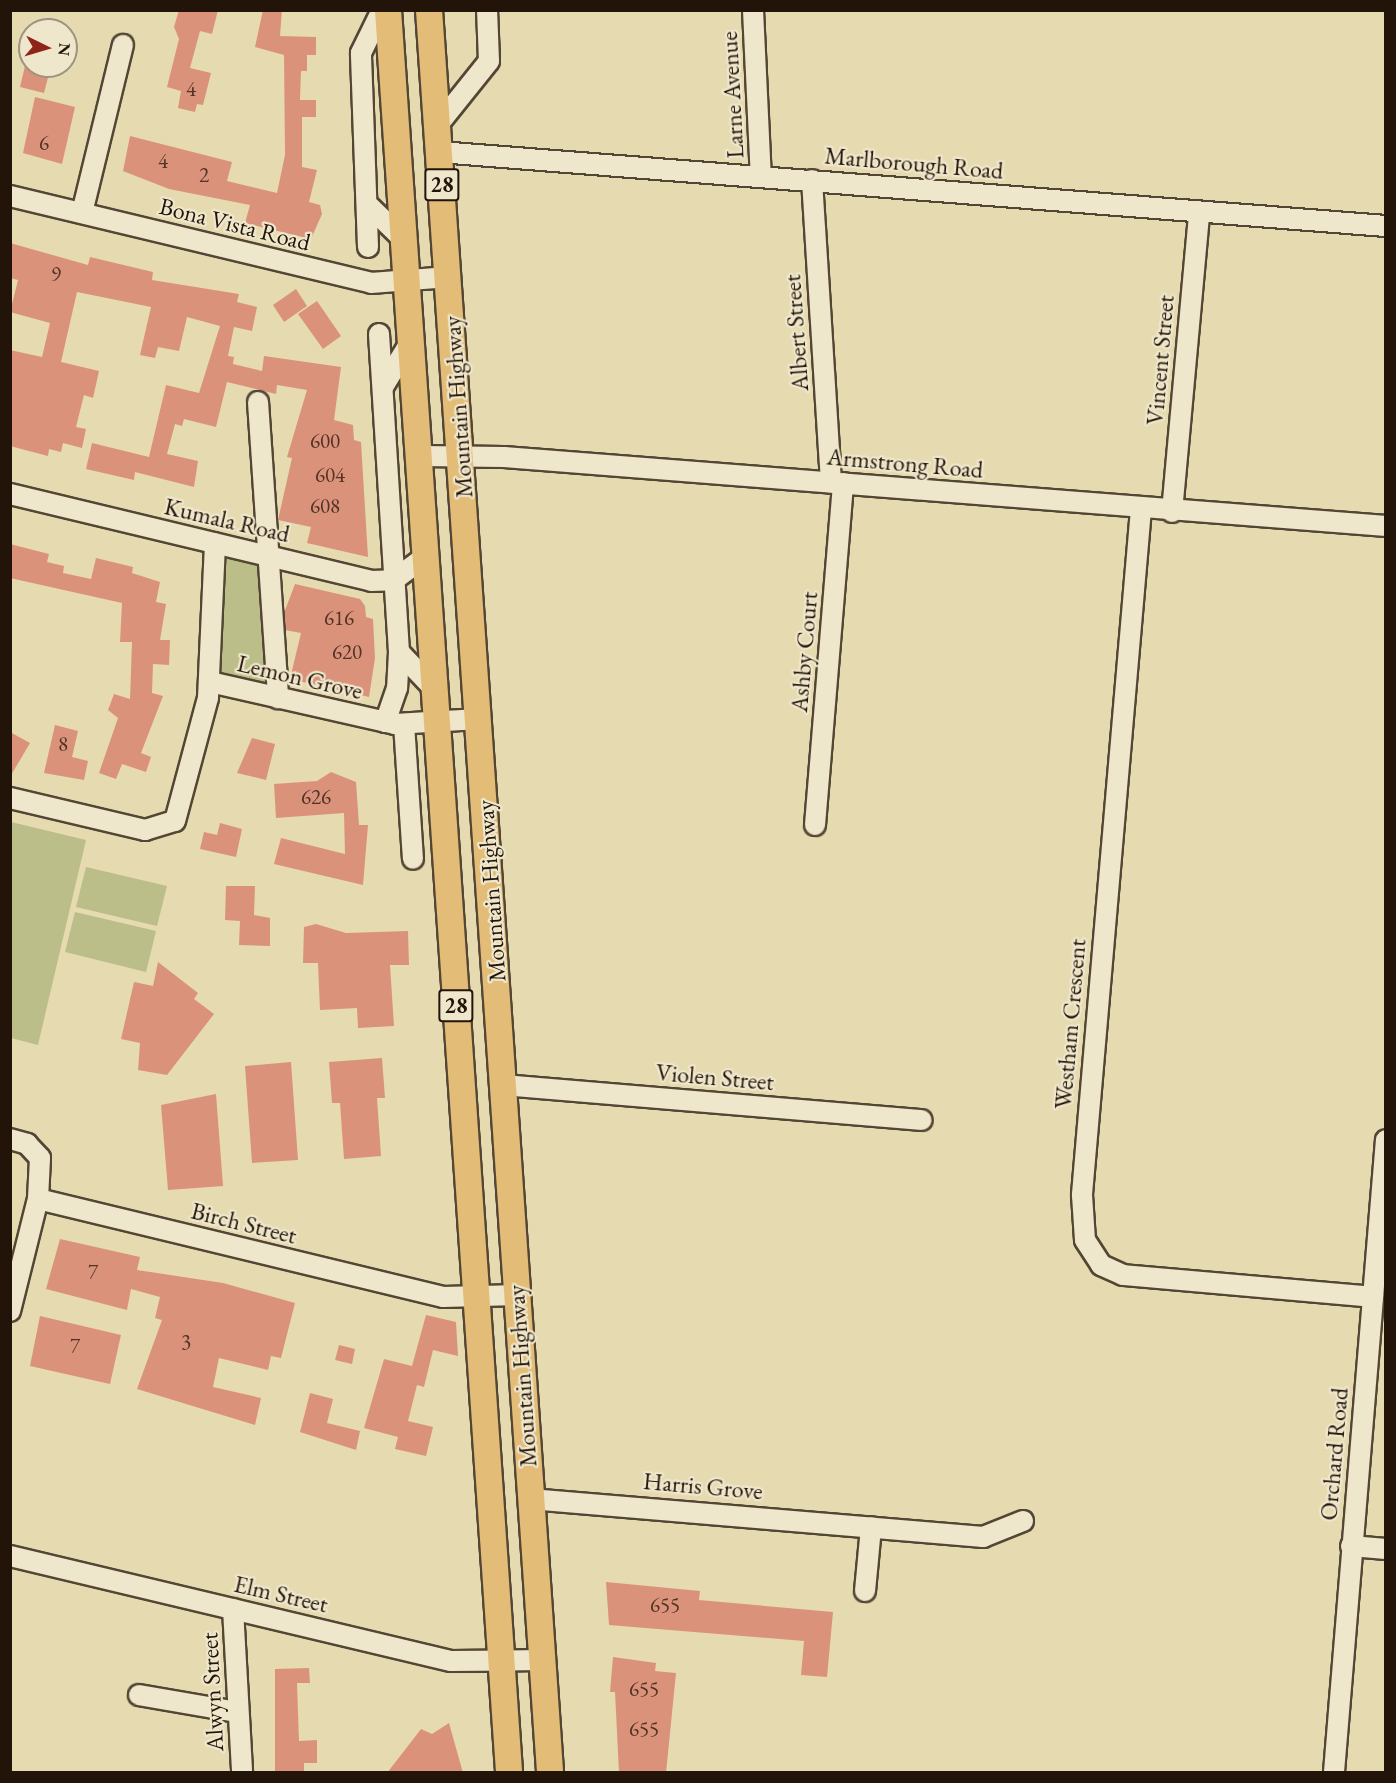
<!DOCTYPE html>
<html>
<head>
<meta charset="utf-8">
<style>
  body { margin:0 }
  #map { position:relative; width:1396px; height:1783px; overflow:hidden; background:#e6dab1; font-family:"EB Garamond",serif }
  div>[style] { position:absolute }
  .green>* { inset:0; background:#bbbe88 }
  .building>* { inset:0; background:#db927b }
  .roads { filter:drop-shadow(2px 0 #544634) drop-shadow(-2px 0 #544634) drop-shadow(0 2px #544634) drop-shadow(0 -2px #544634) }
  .minor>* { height:20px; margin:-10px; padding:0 10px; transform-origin:10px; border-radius:10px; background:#efe7cc }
  .major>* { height:26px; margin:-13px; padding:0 13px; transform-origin:13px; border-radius:13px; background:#e3bd78 }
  span { translate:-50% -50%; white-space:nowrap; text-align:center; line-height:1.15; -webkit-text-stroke:4.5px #efe7cc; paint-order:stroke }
  .number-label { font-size:21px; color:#513426 }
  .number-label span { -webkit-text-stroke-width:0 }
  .shield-label span { padding:2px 4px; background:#efe7cc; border:2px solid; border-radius:4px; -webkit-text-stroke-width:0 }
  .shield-label { font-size:22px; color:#23140a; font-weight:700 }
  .street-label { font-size:24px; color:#23140a }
  .frame { position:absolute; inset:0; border:12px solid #23140a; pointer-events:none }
  .north { position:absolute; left:18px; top:18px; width:60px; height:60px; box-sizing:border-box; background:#efe7cc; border:2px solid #9d937e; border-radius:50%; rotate:95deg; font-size:16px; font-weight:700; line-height:24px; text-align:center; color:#23140a }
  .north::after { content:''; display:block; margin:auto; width:21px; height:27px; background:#8f2418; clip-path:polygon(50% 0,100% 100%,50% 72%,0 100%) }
</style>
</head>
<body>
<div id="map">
  <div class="green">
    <div style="clip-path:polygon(215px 543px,268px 556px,278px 698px,210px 682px)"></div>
    <div style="clip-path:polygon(11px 822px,86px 840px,38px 1045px,11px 1038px)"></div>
    <div style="clip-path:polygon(86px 867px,167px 886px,157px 926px,76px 907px)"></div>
    <div style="clip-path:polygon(75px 912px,156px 931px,146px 972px,65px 952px)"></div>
  </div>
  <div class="building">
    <div style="clip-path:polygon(179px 10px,218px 10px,212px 34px,200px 31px,190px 68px,211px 73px,203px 105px,197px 104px,195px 112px,178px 108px,181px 91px,167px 87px,179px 39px,174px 27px)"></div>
    <div style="clip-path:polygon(263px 10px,282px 10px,280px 36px,316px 37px,316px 55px,307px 55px,307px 71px,301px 71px,300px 100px,316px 100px,316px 117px,302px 117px,302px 167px,317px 170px,309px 202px,320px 205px,322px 214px,311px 239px,245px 223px,250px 205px,169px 189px,123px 171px,130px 136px,232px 162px,227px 181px,277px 193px,285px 155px,284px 55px,255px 47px)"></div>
    <div style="clip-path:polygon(25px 66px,51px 66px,44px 93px,20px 87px)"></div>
    <div style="clip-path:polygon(35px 97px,75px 107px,62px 164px,23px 153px)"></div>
    <div style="clip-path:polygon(10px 243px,88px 265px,90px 257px,153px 272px,152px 280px,239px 294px,237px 302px,257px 307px,252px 331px,234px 327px,228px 356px,234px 357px,233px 364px,262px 371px,264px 356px,341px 367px,334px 420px,353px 425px,354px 440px,361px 442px,368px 557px,307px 543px,311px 527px,278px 520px,292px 458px,287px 457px,307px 390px,277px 385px,276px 394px,227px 382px,216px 427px,184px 419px,182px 426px,175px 424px,167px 454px,198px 461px,194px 487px,135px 472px,134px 480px,86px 469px,92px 443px,149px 457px,166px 385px,199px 393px,220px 326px,187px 317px,179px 351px,158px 347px,155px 358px,140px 355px,151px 307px,77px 292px,61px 362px,99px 371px,93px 398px,84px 395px,76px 427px,86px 429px,82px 448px,63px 443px,61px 452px,49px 449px,48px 456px,10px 446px,10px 350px,42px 357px,50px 323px,10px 312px,18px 280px,10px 278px)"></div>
    <div style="clip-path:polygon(296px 289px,307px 306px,284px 322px,273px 305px)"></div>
    <div style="clip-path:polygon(317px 301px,341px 336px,323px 349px,298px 314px)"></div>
    <div style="clip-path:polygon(10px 544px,49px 554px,47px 562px,64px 566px,63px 573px,91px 579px,96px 558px,133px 567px,132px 573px,160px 582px,156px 602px,166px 604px,160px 640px,170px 640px,169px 665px,153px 664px,152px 693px,163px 696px,141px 753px,151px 757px,146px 772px,122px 764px,116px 779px,99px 773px,118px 718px,108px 710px,114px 694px,130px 699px,132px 642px,120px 642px,122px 603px,10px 578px)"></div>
    <div style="clip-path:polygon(295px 584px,360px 599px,365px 606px,366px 617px,373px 619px,375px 658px,369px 697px,290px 679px,301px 633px,285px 630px,284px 613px)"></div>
    <div style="clip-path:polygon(55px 725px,78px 731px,72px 757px,88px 761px,84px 780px,44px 773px)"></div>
    <div style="clip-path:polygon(10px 732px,30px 743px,10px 777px)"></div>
    <div style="clip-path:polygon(252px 738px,275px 744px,266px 780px,237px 773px)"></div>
    <div style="clip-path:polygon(331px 772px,356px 782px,359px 825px,368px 825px,363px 885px,274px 864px,281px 838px,345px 854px,344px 813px,276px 818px,274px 784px,317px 781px)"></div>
    <div style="clip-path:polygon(220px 823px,242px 829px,236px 857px,200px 849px,204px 832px,217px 835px)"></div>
    <div style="clip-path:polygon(226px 886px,255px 886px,254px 915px,270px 918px,270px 946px,239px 945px,240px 921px,225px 920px)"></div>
    <div style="clip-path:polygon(316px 924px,346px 933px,408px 931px,409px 965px,390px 965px,394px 1026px,358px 1028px,357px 1008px,320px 1010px,318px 963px,303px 963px,304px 927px)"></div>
    <div style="clip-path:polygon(158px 962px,198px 993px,194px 999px,214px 1014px,167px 1075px,138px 1070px,140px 1043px,121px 1039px,134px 982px,153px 986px)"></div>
    <div style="clip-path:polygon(382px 1058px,385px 1098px,377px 1098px,381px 1156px,344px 1159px,340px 1103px,332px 1103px,329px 1062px)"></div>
    <div style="clip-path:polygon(291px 1062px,298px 1160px,252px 1163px,245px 1066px)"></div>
    <div style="clip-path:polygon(216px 1094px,223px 1186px,168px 1190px,161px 1105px)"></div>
    <div style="clip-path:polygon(60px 1239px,140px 1257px,137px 1270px,223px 1283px,295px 1303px,281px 1358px,271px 1356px,268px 1370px,219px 1358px,213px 1387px,261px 1398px,255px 1425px,137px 1389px,162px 1320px,155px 1318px,160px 1297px,131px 1289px,127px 1310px,46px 1289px)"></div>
    <div style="clip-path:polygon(426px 1315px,456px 1322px,458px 1356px,433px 1350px,424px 1387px,417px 1385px,408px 1421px,433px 1427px,426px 1456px,395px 1449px,398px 1437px,364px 1428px,384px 1359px,412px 1366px)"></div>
    <div style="clip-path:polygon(40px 1316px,121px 1335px,110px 1384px,30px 1366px)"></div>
    <div style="clip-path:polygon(339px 1345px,355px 1349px,352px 1364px,335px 1360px)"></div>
    <div style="clip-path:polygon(310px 1393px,333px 1399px,327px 1423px,360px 1431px,356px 1450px,300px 1432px)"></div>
    <div style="clip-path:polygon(606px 1582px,700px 1591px,699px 1600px,833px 1612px,827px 1677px,801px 1675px,804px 1641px,609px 1625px)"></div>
    <div style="clip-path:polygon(613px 1657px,656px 1663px,655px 1671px,676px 1673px,666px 1773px,619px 1773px,615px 1692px,610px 1692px)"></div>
    <div style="clip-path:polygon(309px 1668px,310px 1683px,297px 1683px,299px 1741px,317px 1740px,317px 1763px,304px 1763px,304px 1773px,275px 1773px,275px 1669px)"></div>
    <div style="clip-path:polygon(449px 1723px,463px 1773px,387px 1773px,421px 1729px,432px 1734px)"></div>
  </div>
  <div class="roads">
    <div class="minor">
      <div style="left:753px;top:10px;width:167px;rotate:87.3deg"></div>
      <div style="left:437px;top:126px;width:83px;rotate:-51.3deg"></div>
      <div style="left:489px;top:61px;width:51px;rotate:-92.2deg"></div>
      <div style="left:439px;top:152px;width:950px;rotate:4.47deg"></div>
      <div style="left:812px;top:180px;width:303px;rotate:86.4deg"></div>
      <div style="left:10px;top:196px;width:371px;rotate:13.5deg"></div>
      <div style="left:371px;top:283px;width:78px;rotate:-4.4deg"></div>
      <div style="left:370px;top:207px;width:47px;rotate:44.1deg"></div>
      <div style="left:82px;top:213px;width:173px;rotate:-76.3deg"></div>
      <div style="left:368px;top:247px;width:194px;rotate:-92.1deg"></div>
      <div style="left:361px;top:53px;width:48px;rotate:-64deg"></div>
      <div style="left:379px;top:334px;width:319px;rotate:86.4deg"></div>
      <div style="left:399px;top:652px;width:36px;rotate:93deg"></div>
      <div style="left:397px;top:688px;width:36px;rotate:109deg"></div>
      <div style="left:383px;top:387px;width:54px;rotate:-58.7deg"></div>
      <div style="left:258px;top:402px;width:297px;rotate:86.1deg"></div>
      <div style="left:420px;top:456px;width:84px;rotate:0.7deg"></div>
      <div style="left:504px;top:457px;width:885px;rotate:4.47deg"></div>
      <div style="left:10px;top:494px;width:371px;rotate:13.5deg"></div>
      <div style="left:371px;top:581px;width:23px;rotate:-2deg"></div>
      <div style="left:394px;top:580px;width:40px;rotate:-37deg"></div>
      <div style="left:1141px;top:509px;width:689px;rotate:94.92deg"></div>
      <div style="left:1082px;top:1195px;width:45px;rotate:86.2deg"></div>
      <div style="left:1085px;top:1240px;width:30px;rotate:57deg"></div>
      <div style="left:1101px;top:1265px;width:24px;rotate:24deg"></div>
      <div style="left:1123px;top:1275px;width:251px;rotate:5deg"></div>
      <div style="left:1172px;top:512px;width:300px;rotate:-84.8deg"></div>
      <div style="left:399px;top:652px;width:52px;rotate:46.5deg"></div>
      <div style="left:210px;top:682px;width:190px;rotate:12.8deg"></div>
      <div style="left:395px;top:724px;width:84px;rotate:-3.4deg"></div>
      <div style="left:404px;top:724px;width:135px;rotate:86.2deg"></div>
      <div style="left:10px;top:798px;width:139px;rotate:13.3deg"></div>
      <div style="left:145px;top:830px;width:31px;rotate:-17deg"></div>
      <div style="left:175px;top:821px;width:127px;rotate:-75deg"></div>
      <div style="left:208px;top:698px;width:155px;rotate:-87.4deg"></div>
      <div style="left:815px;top:825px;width:343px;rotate:-85.3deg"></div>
      <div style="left:504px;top:1085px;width:419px;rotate:4.8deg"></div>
      <div style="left:10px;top:1139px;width:18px;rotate:16deg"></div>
      <div style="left:27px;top:1144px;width:19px;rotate:47deg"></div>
      <div style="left:40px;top:1158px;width:41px;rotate:92.8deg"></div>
      <div style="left:38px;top:1199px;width:417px;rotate:13.6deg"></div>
      <div style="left:443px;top:1297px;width:74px;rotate:-1.5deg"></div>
      <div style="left:10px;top:1311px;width:115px;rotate:-76deg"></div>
      <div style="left:530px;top:1499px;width:455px;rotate:4.8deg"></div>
      <div style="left:983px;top:1537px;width:43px;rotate:-21.8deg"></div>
      <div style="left:1351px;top:1546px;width:35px;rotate:5deg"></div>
      <div style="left:10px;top:1556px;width:453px;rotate:13.4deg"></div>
      <div style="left:451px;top:1661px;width:91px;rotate:-0.6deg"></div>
      <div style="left:865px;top:1591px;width:64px;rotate:-84.6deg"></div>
      <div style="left:233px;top:1609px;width:163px;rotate:86.8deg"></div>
      <div style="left:139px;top:1695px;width:99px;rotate:9.8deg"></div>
      <div style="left:1334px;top:1772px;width:634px;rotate:-85.3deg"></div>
    </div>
    <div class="major">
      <div style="left:388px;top:10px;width:1766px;rotate:86.07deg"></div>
      <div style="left:429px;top:10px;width:1766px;rotate:86.07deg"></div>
    </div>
  </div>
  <div class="number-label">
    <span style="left:191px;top:89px">4</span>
    <span style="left:44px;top:143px">6</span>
    <span style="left:163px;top:161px">4</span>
    <span style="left:204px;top:175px">2</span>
    <span style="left:56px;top:274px">9</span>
    <span style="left:325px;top:441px">600</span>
    <span style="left:330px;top:475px">604</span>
    <span style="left:325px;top:506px">608</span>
    <span style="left:339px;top:618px">616</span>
    <span style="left:347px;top:652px">620</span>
    <span style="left:63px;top:744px">8</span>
    <span style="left:316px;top:797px">626</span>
    <span style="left:93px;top:1272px">7</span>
    <span style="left:186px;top:1342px">3</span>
    <span style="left:75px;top:1346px">7</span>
    <span style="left:665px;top:1605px">655</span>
    <span style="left:644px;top:1689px">655</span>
    <span style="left:644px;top:1729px">655</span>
  </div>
  <div class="shield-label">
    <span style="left:442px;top:185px">28</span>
    <span style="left:456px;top:1006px">28</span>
  </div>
  <div class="street-label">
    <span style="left:732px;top:95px;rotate:-93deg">Larne Avenue</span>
    <span style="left:914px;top:163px;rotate:5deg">Marlborough Road</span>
    <span style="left:235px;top:224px;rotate:14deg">Bona Vista Road</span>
    <span style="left:796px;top:333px;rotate:-94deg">Albert Street</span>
    <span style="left:1160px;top:360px;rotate:-85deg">Vincent Street</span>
    <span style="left:458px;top:407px;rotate:-94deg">Mountain Highway</span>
    <span style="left:905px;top:463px;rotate:5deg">Armstrong Road</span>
    <span style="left:227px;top:520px;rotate:13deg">Kumala Road</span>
    <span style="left:804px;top:652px;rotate:-85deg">Ashby Court</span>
    <span style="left:300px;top:677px;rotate:13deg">Lemon Grove</span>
    <span style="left:491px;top:891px;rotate:-94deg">Mountain Highway</span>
    <span style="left:1070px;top:1024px;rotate:-85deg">Westham Crescent</span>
    <span style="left:715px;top:1077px;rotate:5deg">Violen Street</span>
    <span style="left:244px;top:1223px;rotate:14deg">Birch Street</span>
    <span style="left:522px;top:1376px;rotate:-94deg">Mountain Highway</span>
    <span style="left:1334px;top:1454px;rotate:-85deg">Orchard Road</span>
    <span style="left:703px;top:1486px;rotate:5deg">Harris Grove</span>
    <span style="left:281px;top:1594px;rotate:13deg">Elm Street</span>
    <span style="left:212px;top:1692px;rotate:-93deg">Alwyn Street</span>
  </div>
  <div class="frame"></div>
  <div class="north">N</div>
</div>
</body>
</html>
